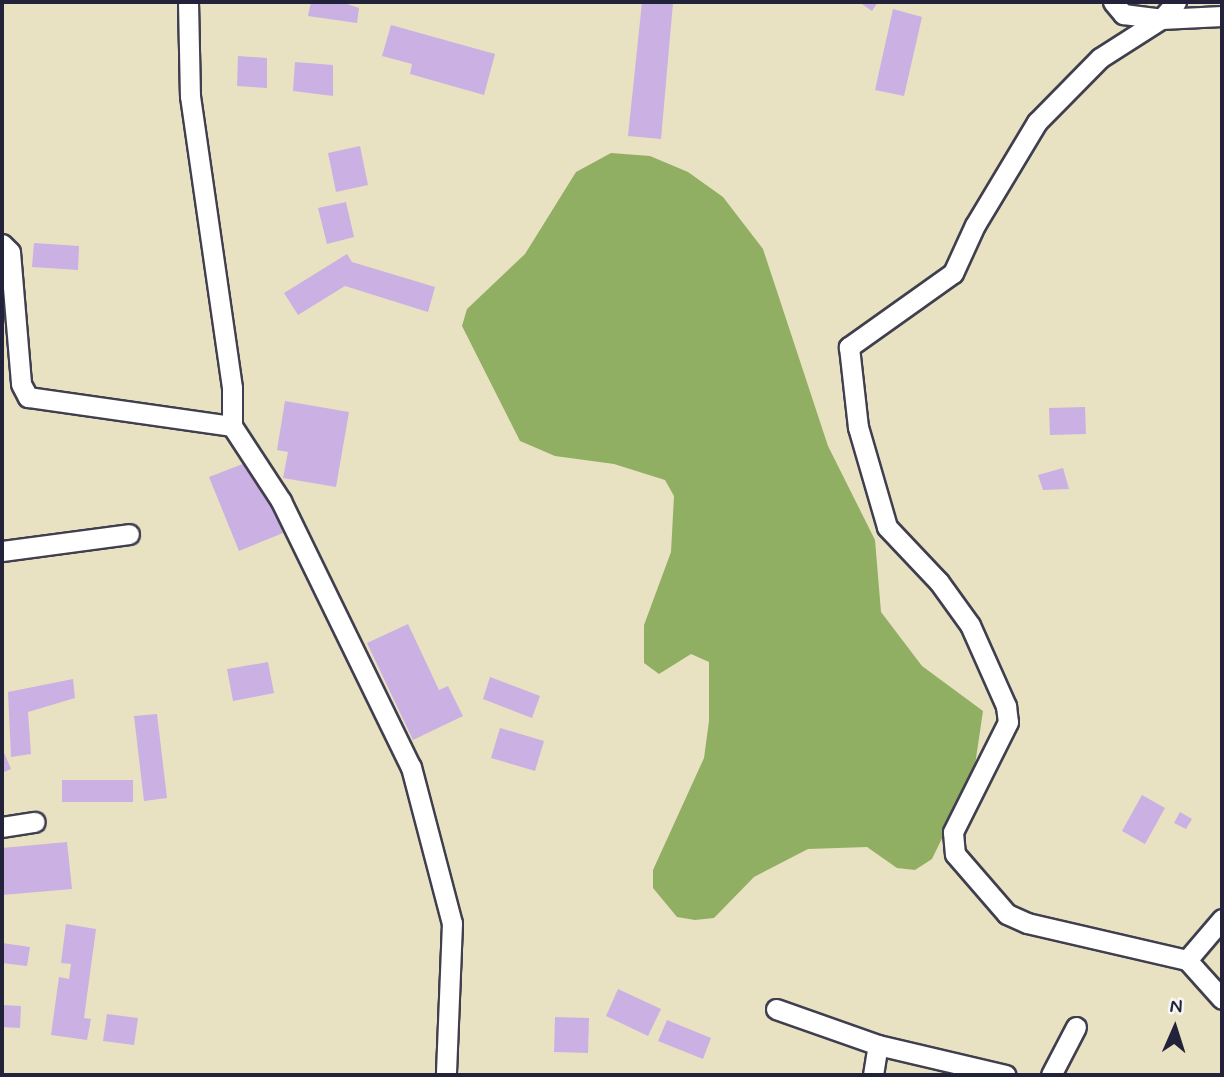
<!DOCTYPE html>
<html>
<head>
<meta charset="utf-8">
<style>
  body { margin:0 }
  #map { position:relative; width:1224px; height:1077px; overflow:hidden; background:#e8e2c2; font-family:Mynerve,sans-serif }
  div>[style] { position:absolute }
  .forest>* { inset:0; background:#90af62 }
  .building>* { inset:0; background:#cbb0e3 }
  .roads { filter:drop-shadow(2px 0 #403f4f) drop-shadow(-2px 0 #403f4f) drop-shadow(0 2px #403f4f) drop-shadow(0 -2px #403f4f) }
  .street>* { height:19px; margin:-9.5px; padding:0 9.5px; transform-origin:9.5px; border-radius:9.5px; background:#fff }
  span { translate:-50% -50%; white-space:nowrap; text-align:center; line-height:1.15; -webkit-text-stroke:5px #f6f6f2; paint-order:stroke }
  .frame { position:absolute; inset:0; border:4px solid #22223b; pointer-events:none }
  .north { position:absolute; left:1140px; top:993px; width:70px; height:70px; -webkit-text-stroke:5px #f6f6f2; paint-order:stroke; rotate:3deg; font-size:19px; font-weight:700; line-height:28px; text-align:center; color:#22223b }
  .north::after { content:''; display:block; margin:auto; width:24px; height:32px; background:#22223b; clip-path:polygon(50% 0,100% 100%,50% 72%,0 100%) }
</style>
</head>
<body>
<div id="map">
  <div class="forest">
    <div style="clip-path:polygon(611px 153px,650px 156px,688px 172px,723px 197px,763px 249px,828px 446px,875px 540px,881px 612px,922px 666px,983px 711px,974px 772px,932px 859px,915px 870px,897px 868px,867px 847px,808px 849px,754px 877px,714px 918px,695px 920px,677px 917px,653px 888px,653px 870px,704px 758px,709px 721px,709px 662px,691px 654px,659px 674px,644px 663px,644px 625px,671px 552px,674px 496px,665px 480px,614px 464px,555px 456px,520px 441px,462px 326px,467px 309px,525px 254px,576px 172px)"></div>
  </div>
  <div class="building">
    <div style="clip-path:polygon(311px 2px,341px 2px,359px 8px,357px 23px,308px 16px)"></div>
    <div style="clip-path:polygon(642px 2px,673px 3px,661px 139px,628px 136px)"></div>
    <div style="clip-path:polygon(859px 2px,878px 2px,872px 11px)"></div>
    <div style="clip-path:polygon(893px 9px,922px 17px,904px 96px,875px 90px)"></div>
    <div style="clip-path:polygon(391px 25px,495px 54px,484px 95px,410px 74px,412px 64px,382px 56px)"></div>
    <div style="clip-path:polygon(238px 56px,267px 58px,267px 88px,237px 86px)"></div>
    <div style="clip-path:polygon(295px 62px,333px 65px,333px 96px,293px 91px)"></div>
    <div style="clip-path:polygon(360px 146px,368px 185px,336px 192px,328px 153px)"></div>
    <div style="clip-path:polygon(346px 202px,354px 237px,327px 244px,318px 208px)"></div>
    <div style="clip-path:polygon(34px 243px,79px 246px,78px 270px,32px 267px)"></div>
    <div style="clip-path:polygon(347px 254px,352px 262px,435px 287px,428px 312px,345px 286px,298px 315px,284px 293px)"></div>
    <div style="clip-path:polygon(285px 401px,349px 412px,336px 487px,283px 478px,288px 452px,277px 450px)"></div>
    <div style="clip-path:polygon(1085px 407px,1086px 434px,1050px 435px,1049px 408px)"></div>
    <div style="clip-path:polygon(253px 460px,283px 533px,239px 551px,209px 477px)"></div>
    <div style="clip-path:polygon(1063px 468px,1069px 489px,1043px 490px,1038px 475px)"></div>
    <div style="clip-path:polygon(408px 624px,439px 690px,448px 686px,463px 716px,413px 740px,367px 643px)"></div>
    <div style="clip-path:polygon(268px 662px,274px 693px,233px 701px,227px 669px)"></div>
    <div style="clip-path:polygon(490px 677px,540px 696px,532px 718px,483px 699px)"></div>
    <div style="clip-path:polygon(73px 679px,75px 698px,28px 712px,31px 754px,11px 757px,8px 692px)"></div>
    <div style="clip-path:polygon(157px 714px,167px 798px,144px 801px,134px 716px)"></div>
    <div style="clip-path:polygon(500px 728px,544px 741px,535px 771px,491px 758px)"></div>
    <div style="clip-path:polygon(2px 748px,11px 769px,2px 773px)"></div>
    <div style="clip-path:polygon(62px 780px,133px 780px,133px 802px,62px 802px)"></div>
    <div style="clip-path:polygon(1142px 795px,1165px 808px,1145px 844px,1122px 831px)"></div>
    <div style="clip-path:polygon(1180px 812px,1192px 819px,1186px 829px,1174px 823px)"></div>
    <div style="clip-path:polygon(67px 842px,72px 889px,2px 895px,2px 848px)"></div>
    <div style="clip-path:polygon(66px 924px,96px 929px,84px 1018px,91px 1019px,87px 1040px,51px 1035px,59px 977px,69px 979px,71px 964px,61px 963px)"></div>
    <div style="clip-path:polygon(2px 943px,30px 947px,27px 966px,2px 963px)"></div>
    <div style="clip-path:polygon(618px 989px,661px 1009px,648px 1036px,606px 1016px)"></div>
    <div style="clip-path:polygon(2px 1005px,21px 1006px,20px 1028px,2px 1027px)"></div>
    <div style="clip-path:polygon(107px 1014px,138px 1018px,134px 1045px,103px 1041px)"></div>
    <div style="clip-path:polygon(555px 1017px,589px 1018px,588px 1053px,554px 1052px)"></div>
    <div style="clip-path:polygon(667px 1020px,711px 1038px,703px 1059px,658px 1041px)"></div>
  </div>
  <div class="roads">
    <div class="street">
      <div style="left:188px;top:2px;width:94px;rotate:88.8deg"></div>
      <div style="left:190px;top:96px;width:295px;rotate:81.8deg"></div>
      <div style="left:232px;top:388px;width:38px;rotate:90deg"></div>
      <div style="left:1113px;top:2px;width:16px;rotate:50deg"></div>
      <div style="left:1123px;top:14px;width:38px;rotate:7deg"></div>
      <div style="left:1161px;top:19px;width:61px;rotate:-2.8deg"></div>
      <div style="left:1176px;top:2px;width:23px;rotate:131deg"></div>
      <div style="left:1161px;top:19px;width:72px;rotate:147.4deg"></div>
      <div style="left:1100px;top:58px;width:90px;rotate:134.5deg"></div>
      <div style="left:1037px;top:122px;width:120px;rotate:121deg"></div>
      <div style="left:975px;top:225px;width:53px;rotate:114.6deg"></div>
      <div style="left:953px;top:273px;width:128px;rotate:144.6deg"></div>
      <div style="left:849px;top:347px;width:81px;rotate:83.6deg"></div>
      <div style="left:858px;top:427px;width:104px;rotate:73.8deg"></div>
      <div style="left:887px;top:527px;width:76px;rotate:46.6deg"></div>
      <div style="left:939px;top:582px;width:53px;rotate:54.2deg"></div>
      <div style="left:970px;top:625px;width:89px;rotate:66deg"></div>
      <div style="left:1006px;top:706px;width:16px;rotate:83deg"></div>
      <div style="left:1008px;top:722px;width:123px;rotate:116.6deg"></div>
      <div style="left:953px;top:832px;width:22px;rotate:85deg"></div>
      <div style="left:955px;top:854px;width:79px;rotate:49.1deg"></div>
      <div style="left:1007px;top:914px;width:22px;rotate:24deg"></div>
      <div style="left:1027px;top:923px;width:164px;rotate:13deg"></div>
      <div style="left:1187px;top:960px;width:52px;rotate:48.1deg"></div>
      <div style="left:2px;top:244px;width:11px;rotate:45deg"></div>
      <div style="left:10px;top:252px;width:132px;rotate:85.2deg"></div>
      <div style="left:21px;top:384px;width:15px;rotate:62deg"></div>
      <div style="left:28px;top:397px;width:206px;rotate:8.1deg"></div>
      <div style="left:232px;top:426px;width:90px;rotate:56.8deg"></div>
      <div style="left:281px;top:501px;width:296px;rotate:64deg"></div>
      <div style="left:411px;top:767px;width:161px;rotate:75.3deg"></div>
      <div style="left:452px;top:923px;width:152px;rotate:92.3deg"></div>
      <div style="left:2px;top:551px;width:128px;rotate:-7.6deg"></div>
      <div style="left:2px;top:827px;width:33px;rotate:-9deg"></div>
      <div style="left:1187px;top:960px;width:54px;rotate:-49.5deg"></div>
      <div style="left:776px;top:1009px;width:108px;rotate:19.4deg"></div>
      <div style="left:878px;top:1045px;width:131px;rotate:13.2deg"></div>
      <div style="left:873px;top:1075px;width:30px;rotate:-81deg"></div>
      <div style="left:1051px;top:1075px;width:54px;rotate:-62.5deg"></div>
    </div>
  </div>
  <div class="frame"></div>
  <div class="north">N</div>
</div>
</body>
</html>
